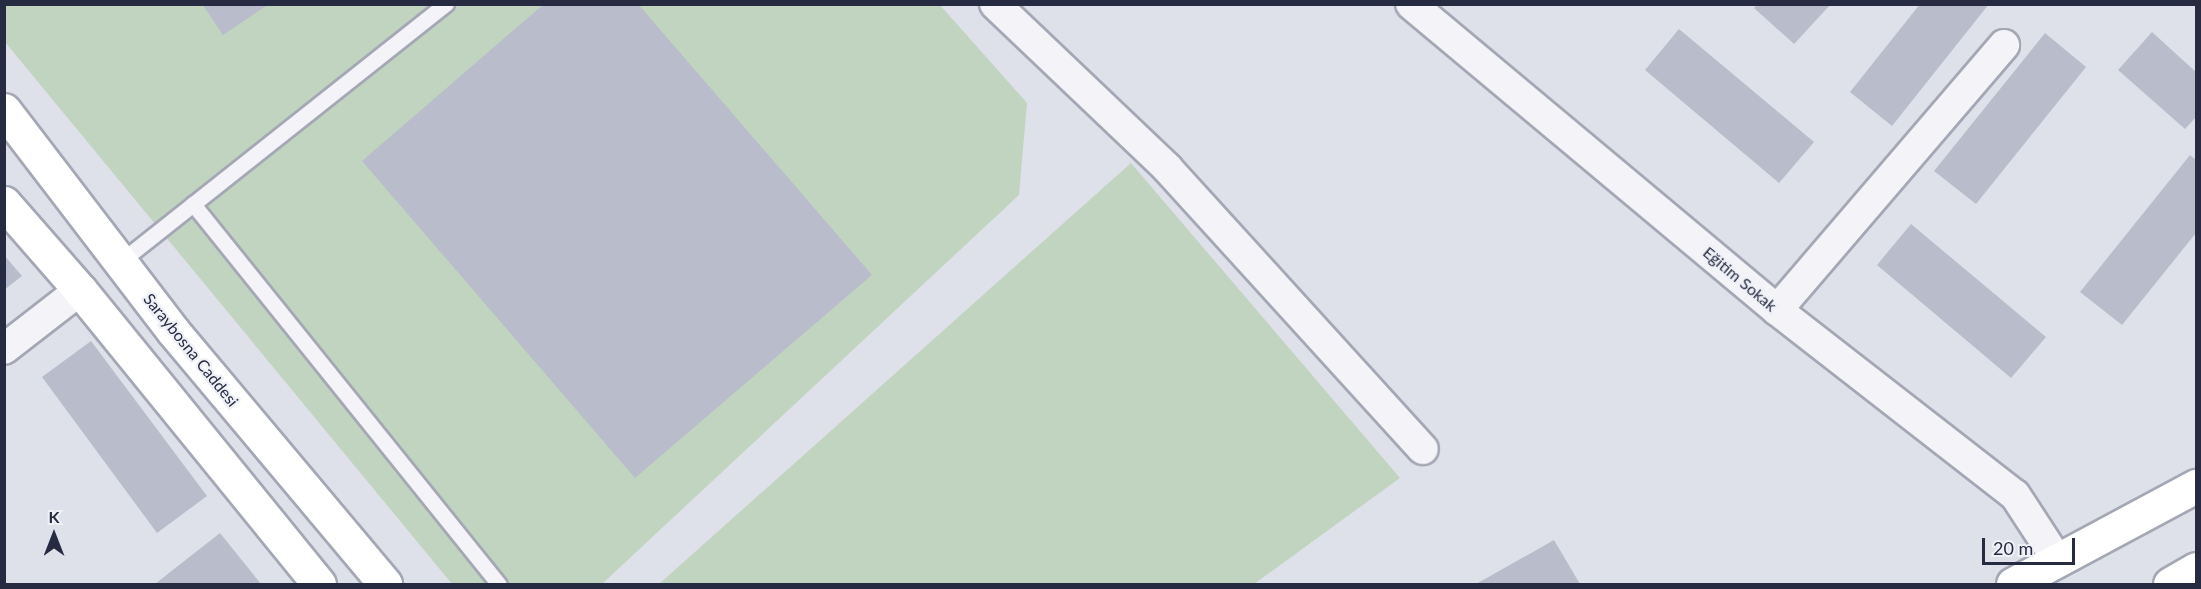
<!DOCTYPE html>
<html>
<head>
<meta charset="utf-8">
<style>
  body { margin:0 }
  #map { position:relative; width:2201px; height:589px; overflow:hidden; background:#dfe1ea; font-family:Lato,sans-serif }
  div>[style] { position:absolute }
  .green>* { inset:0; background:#c1d4c0 }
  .building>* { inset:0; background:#b9bcca }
  .roads { filter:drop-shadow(2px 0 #a4a7b4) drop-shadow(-2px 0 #a4a7b4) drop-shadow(0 2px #a4a7b4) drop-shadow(0 -2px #a4a7b4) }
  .lane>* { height:15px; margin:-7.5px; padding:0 7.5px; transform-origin:7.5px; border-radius:7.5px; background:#f3f3f8 }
  .street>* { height:30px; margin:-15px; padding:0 15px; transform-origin:15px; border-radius:15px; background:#f3f3f8 }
  .secondary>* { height:33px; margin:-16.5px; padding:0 16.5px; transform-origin:16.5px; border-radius:16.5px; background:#fff }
  .highway>* { height:33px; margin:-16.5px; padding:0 16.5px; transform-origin:16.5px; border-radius:16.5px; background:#fff }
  span { translate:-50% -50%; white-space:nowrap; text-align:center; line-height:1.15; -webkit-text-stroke:4.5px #eff1f7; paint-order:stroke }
  .street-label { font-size:16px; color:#272b42 }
  .frame { position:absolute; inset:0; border:6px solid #272b42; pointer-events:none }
  .north { position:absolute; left:24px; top:505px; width:60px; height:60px; -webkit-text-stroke:4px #eff1f7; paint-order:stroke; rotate:0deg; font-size:16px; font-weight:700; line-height:24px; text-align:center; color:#272b42 }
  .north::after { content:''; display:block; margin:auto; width:21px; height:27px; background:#272b42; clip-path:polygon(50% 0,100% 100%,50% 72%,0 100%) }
  .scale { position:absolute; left:1982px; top:538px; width:93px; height:27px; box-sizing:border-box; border:3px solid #272b42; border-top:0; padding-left:8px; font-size:18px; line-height:21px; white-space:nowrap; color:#272b42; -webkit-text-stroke:4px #eff1f7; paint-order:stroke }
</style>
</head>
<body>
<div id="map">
  <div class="green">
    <div style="clip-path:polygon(4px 5px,940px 5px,1027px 103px,1019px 195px,602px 584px,452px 584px,5px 42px)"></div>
    <div style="clip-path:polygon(1131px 163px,1400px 478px,1254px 584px,659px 584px)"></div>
  </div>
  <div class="building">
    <div style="clip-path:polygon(202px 4px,269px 4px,223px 35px)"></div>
    <div style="clip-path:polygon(544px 4px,638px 4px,872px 275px,635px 478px,362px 161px)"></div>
    <div style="clip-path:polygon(1758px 4px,1831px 4px,1794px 44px,1754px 8px)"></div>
    <div style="clip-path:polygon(1920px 4px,1989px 4px,1892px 126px,1850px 92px)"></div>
    <div style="clip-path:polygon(1679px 29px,1814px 142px,1779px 183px,1645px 70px)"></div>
    <div style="clip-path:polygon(2152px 32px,2196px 72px,2196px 117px,2185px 129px,2118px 70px)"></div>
    <div style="clip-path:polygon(2045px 33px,2086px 67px,1976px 204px,1934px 171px)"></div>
    <div style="clip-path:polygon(2190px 155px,2196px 160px,2196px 233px,2122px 325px,2080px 292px)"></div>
    <div style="clip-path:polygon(1911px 224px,2046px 337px,2011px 378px,1877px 265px)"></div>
    <div style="clip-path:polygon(4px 255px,22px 276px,4px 290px)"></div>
    <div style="clip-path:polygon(91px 341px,207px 496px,157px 533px,42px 377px)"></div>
    <div style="clip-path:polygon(220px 533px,261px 584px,155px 584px)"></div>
    <div style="clip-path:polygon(1554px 540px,1580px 584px,1476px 584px)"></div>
  </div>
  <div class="roads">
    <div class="lane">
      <div style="left:193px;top:204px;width:488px;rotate:51.2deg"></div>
      <div style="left:120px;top:262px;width:416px;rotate:-38.4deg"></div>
    </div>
    <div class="street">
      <div style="left:995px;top:4px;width:238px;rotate:43.6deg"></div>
      <div style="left:1167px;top:168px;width:380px;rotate:47.7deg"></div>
      <div style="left:1411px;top:4px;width:477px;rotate:39.9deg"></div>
      <div style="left:1777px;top:310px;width:301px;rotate:37.9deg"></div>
      <div style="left:2015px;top:495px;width:79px;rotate:56.9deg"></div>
      <div style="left:1777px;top:310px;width:349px;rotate:-49.4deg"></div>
      <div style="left:4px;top:349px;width:96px;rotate:-37.8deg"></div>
    </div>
    <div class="secondary">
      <div style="left:4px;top:110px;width:278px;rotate:52.6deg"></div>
      <div style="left:173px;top:331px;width:330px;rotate:50deg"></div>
      <div style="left:4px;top:203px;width:116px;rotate:48.9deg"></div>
      <div style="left:80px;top:290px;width:379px;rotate:50.9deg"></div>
    </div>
    <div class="highway">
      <div style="left:2013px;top:584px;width:208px;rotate:-28.2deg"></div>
      <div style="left:2170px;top:584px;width:30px;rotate:-30deg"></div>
    </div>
  </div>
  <div class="street-label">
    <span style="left:1740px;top:279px;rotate:40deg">Eğitim Sokak</span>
    <span style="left:191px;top:350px;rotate:51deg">Saraybosna Caddesi</span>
  </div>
  <div class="frame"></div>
  <div class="north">K</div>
  <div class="scale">20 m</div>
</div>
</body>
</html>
